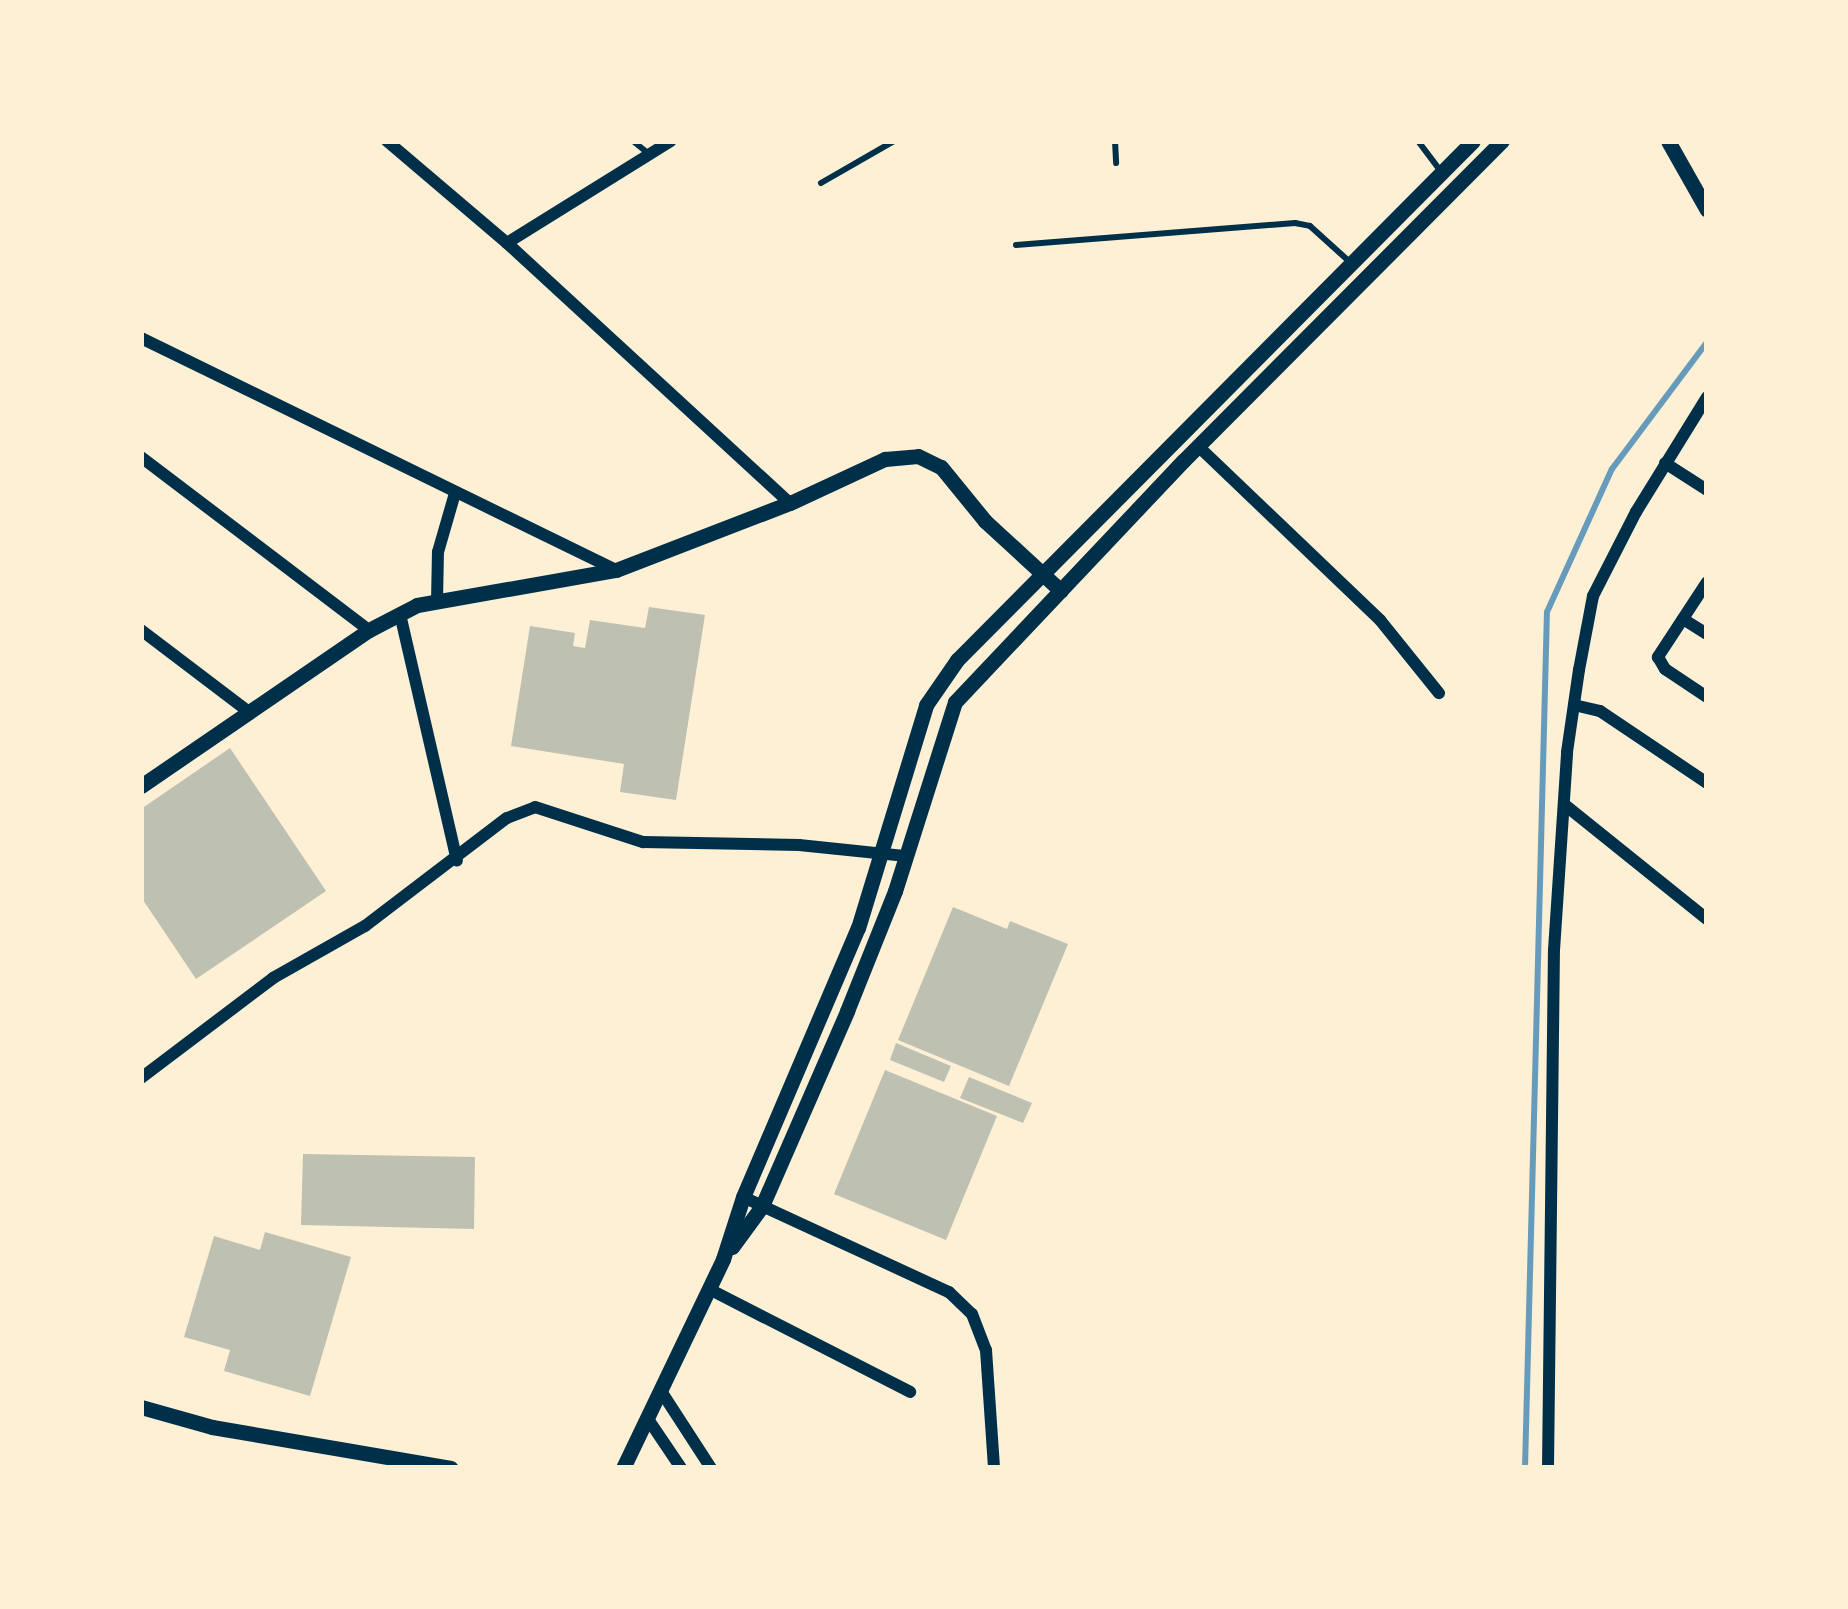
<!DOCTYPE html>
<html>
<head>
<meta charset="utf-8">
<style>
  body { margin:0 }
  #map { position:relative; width:1848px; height:1609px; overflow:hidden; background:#fdf0d5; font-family:"Golos Text",sans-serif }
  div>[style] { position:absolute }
  .stream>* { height:6px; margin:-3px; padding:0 3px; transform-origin:3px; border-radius:3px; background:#669bbc }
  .building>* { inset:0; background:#bec0b2 }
  .service>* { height:6px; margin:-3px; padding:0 3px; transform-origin:3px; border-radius:3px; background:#003049 }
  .minor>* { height:12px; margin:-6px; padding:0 6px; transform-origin:6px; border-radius:6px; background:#003049 }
  .tertiary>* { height:15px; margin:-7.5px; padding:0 7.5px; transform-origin:7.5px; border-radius:7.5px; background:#003049 }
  span { translate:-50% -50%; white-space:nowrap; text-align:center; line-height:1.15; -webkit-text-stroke:9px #fdf0d5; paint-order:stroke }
  .frame { position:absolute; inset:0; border:144px solid #fdf0d5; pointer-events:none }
</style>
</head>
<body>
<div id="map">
  <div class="stream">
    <div style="left:1525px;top:1468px;width:856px;rotate:-88.53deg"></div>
    <div style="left:1547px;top:612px;width:157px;rotate:-65.6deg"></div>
    <div style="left:1612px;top:469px;width:159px;rotate:-53.2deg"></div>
  </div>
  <div class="building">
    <div style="clip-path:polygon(649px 607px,705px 615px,676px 800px,620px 792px,624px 764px,511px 746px,530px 626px,575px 633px,573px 646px,585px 648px,590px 620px,645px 628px)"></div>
    <div style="clip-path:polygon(230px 748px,326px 891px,196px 979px,141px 897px,141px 809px)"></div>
    <div style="clip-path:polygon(953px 907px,1007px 929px,1010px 921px,1068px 944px,1009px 1086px,898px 1040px)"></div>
    <div style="clip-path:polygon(896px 1043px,951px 1066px,944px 1082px,890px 1060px)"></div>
    <div style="clip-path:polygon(885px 1070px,997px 1116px,946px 1240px,834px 1194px)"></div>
    <div style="clip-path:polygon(969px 1077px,1032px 1103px,1023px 1123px,960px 1098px)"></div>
    <div style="clip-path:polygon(303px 1154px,475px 1157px,474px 1229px,301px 1225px)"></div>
    <div style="clip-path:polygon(265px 1232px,351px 1257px,310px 1396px,224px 1371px,230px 1350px,184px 1337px,214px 1236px,260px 1250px)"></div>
  </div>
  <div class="service">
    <div style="left:633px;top:141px;width:21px;rotate:39deg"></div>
    <div style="left:1115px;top:141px;width:22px;rotate:87deg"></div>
    <div style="left:1418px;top:141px;width:38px;rotate:53deg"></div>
    <div style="left:821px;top:183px;width:84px;rotate:-29.9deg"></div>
    <div style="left:1016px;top:245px;width:280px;rotate:-4.5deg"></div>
    <div style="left:1295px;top:223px;width:15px;rotate:11deg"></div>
    <div style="left:1310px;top:226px;width:55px;rotate:42.1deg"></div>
  </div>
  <div class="minor">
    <div style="left:387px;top:141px;width:157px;rotate:40.4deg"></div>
    <div style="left:507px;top:243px;width:384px;rotate:42.6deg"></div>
    <div style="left:507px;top:243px;width:193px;rotate:-31.9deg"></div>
    <div style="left:141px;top:338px;width:529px;rotate:26.03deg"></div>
    <div style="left:1198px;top:446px;width:252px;rotate:43.7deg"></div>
    <div style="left:1380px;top:620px;width:94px;rotate:51.1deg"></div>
    <div style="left:141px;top:457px;width:286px;rotate:37.2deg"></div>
    <div style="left:1665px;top:463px;width:50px;rotate:32.7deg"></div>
    <div style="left:1707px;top:582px;width:90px;rotate:123.2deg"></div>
    <div style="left:1658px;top:657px;width:14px;rotate:60deg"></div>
    <div style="left:1665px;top:669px;width:50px;rotate:33.7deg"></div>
    <div style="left:437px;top:602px;width:50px;rotate:-88.9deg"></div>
    <div style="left:438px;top:552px;width:61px;rotate:-73.9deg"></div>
    <div style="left:400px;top:614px;width:253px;rotate:77deg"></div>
    <div style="left:1683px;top:619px;width:28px;rotate:32deg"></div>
    <div style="left:141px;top:630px;width:136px;rotate:37.2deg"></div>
    <div style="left:1574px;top:705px;width:27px;rotate:13deg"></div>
    <div style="left:1600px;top:711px;width:129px;rotate:33.9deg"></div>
    <div style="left:1565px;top:805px;width:182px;rotate:38.8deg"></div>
    <div style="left:141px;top:1078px;width:166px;rotate:-37.1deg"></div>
    <div style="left:273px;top:978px;width:106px;rotate:-29.5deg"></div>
    <div style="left:365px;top:926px;width:178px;rotate:-37.3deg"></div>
    <div style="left:507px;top:818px;width:30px;rotate:-21deg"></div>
    <div style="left:535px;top:807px;width:114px;rotate:18deg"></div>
    <div style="left:643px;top:842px;width:156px;rotate:1.1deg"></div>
    <div style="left:799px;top:845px;width:108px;rotate:5.9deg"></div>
    <div style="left:743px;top:1197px;width:227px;rotate:24.8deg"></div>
    <div style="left:949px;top:1292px;width:32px;rotate:44deg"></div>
    <div style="left:972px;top:1314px;width:39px;rotate:69deg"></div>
    <div style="left:986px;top:1350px;width:118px;rotate:86.1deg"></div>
    <div style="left:709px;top:1289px;width:226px;rotate:27.1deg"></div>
    <div style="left:661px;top:1391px;width:92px;rotate:57deg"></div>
    <div style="left:648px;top:1419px;width:59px;rotate:56deg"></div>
    <div style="left:1548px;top:1468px;width:518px;rotate:-89.34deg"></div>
    <div style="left:1554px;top:950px;width:198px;rotate:-86.2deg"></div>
    <div style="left:1567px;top:752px;width:83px;rotate:-81.7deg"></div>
    <div style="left:1579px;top:670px;width:75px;rotate:-79.3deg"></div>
    <div style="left:1593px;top:596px;width:94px;rotate:-62.9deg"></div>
    <div style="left:1636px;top:512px;width:135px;rotate:-58.3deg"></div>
  </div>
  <div class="tertiary">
    <div style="left:1668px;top:141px;width:79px;rotate:60.5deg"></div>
    <div style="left:141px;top:786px;width:276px;rotate:-34.4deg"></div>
    <div style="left:369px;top:630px;width:54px;rotate:-27.5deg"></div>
    <div style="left:417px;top:605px;width:202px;rotate:-10deg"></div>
    <div style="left:616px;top:570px;width:186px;rotate:-21.1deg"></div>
    <div style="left:790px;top:503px;width:105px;rotate:-24.9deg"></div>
    <div style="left:885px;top:459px;width:33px;rotate:-5deg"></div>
    <div style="left:918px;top:456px;width:25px;rotate:26deg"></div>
    <div style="left:941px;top:467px;width:70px;rotate:50.8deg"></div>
    <div style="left:985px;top:521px;width:103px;rotate:42.6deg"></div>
    <div style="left:732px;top:1247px;width:51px;rotate:-53.8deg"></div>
    <div style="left:762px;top:1206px;width:213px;rotate:-66.4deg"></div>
    <div style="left:847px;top:1011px;width:129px;rotate:-68.2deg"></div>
    <div style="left:895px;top:891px;width:198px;rotate:-72.4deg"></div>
    <div style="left:955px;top:702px;width:332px;rotate:-46.6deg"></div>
    <div style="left:1183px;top:461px;width:452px;rotate:-45.1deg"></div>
    <div style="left:141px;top:1407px;width:74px;rotate:15.7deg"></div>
    <div style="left:212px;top:1427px;width:242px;rotate:9.7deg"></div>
    <div style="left:623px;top:1468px;width:232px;rotate:-64.4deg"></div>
    <div style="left:723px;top:1259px;width:65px;rotate:-72.1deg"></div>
    <div style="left:743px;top:1197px;width:293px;rotate:-66.9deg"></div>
    <div style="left:858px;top:928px;width:233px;rotate:-73deg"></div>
    <div style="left:926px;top:705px;width:55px;rotate:-55.4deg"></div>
    <div style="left:957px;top:660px;width:732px;rotate:-45.17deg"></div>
  </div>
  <div class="frame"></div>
</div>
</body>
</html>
